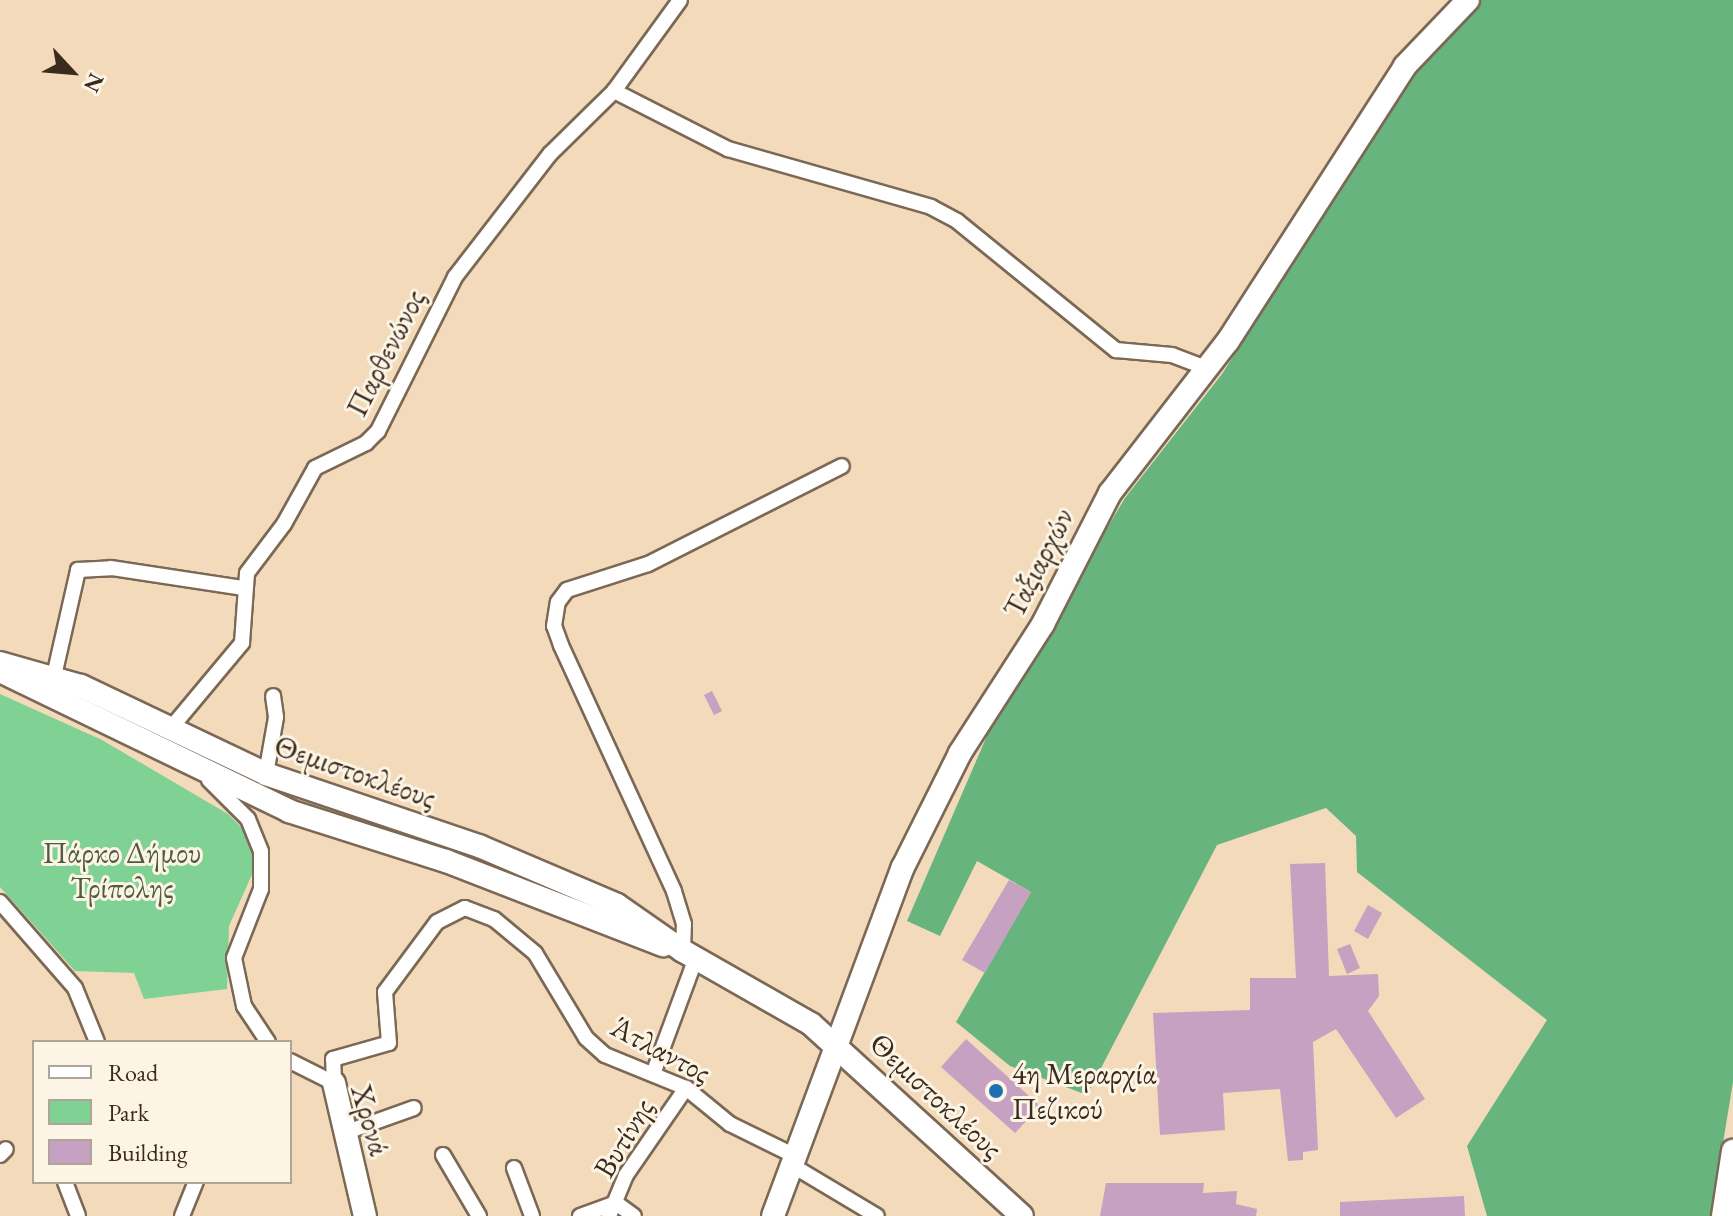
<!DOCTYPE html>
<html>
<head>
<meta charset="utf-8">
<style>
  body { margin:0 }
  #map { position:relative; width:1733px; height:1216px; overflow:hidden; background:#f2daba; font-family:"EB Garamond",serif }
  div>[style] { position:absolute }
  .green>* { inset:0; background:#80d294 }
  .forest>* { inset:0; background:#68b47e }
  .building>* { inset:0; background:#c6a1c1 }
  .roads { filter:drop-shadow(2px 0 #7b6855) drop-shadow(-2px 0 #7b6855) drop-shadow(0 2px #7b6855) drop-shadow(0 -2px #7b6855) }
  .street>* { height:14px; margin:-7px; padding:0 7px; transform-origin:7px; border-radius:7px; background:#fff }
  .secondary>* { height:22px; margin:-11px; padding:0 11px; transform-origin:11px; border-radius:11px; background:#fff }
  .dots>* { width:22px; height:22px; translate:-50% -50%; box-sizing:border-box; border:4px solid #fcf5e5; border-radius:50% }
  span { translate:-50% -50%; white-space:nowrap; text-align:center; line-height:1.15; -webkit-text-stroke:6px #fcf5e5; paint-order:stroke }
  .street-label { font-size:30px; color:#3b2a1e }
  .park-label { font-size:30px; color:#505c41 }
  .poi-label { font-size:30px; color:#3b2a1e }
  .left { translate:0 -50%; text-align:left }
  .legend { position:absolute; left:32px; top:1040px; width:260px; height:144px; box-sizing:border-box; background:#fcf5e5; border:2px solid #afa495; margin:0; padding:10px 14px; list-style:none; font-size:24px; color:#3b2a1e }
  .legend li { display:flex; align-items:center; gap:16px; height:40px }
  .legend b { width:40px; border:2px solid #afa495 }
  .north { position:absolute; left:32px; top:32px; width:80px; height:80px; -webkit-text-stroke:6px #fcf5e5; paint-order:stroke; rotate:116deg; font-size:22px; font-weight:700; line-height:32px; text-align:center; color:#3b2a1e }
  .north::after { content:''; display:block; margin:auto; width:28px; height:36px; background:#3b2a1e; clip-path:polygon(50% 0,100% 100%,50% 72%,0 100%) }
</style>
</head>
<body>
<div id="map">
  <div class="green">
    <div style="clip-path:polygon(0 694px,102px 740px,228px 814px,250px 836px,254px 870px,229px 926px,227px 989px,144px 999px,134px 973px,75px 971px,0 887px)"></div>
  </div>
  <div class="forest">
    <div style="clip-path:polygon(1478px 0,1733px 0,1733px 1082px,1711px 1216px,1487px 1216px,1467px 1146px,1547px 1020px,1357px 872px,1356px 836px,1326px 808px,1217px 845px,1087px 1095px,1010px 1066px,956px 1022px,1031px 892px,977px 861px,940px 936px,907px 921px,999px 708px,1125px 498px,1222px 374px,1412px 75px)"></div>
  </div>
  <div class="building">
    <div style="clip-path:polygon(712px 691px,722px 711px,714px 715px,704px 695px)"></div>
    <div style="clip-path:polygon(1325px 863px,1329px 976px,1378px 974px,1379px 996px,1368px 1011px,1425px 1099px,1396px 1118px,1336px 1029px,1313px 1042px,1318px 1150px,1303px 1152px,1303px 1160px,1288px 1161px,1280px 1089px,1223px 1093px,1225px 1130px,1160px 1135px,1153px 1013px,1250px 1010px,1250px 978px,1296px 978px,1290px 864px)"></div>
    <div style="clip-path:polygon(1009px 880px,1031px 892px,985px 973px,962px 960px)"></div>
    <div style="clip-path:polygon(1368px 905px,1382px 913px,1368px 939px,1354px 931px)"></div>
    <div style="clip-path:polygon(1350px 944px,1360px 968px,1347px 974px,1337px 949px)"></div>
    <div style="clip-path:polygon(966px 1039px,1040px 1106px,1015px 1133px,941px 1067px)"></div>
    <div style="clip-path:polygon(1106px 1183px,1204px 1183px,1203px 1193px,1237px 1191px,1236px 1204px,1257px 1209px,1256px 1216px,1100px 1216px)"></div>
    <div style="clip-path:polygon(1464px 1196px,1465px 1216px,1340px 1216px,1340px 1202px)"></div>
  </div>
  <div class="roads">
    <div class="street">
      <div style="left:614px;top:91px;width:128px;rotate:27deg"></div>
      <div style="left:728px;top:149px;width:211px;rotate:15.9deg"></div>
      <div style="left:931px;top:207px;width:30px;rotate:28deg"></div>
      <div style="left:957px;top:221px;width:205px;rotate:39.1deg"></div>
      <div style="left:1116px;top:350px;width:56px;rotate:5.1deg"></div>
      <div style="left:1172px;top:355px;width:40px;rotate:21deg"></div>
      <div style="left:54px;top:676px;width:109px;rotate:-77.2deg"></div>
      <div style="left:78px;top:570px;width:33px;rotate:-3deg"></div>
      <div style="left:111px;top:568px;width:134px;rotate:8.6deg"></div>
      <div style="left:171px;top:728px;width:111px;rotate:-50.1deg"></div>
      <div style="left:242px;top:643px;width:70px;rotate:-85.9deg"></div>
      <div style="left:247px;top:573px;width:61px;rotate:-52.9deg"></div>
      <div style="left:284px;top:524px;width:64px;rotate:-61deg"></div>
      <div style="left:315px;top:468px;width:57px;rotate:-26.1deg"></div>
      <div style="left:366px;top:443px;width:17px;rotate:-45deg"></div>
      <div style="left:378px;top:431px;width:172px;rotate:-63.4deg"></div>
      <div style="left:455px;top:277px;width:155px;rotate:-52.3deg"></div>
      <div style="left:550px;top:154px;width:90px;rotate:-44.5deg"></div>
      <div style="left:614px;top:91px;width:112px;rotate:-54deg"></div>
      <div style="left:266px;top:774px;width:58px;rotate:-80deg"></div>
      <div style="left:276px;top:717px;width:21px;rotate:-98deg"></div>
      <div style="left:209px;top:780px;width:55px;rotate:45deg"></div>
      <div style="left:248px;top:819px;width:35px;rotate:68deg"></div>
      <div style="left:261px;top:852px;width:37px;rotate:90deg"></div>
      <div style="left:261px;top:889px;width:74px;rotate:111.4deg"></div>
      <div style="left:234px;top:958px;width:49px;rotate:78.2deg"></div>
      <div style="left:244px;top:1006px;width:43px;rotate:56.3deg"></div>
      <div style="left:0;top:902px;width:114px;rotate:48.9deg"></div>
      <div style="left:75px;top:988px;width:58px;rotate:67.8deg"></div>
      <div style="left:683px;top:951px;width:27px;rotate:-88deg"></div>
      <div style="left:684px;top:924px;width:34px;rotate:-107deg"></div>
      <div style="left:674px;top:891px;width:271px;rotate:-114.7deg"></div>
      <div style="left:561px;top:645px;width:20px;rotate:-110deg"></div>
      <div style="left:554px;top:626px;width:24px;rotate:-81deg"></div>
      <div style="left:558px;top:602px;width:15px;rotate:-53deg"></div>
      <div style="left:567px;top:590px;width:85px;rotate:-17.8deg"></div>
      <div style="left:648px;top:564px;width:217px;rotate:-26.8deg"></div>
      <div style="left:290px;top:1061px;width:49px;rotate:26.6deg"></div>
      <div style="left:653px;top:1074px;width:124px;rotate:-69.7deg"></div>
      <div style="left:334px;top:1083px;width:24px;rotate:-92deg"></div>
      <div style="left:333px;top:1059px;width:58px;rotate:-15.9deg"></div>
      <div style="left:389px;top:1043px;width:51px;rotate:-94.5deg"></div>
      <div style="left:385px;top:992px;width:87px;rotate:-53.4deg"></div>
      <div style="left:437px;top:922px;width:31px;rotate:-27deg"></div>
      <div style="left:465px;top:908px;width:31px;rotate:21deg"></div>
      <div style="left:494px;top:919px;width:53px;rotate:39.7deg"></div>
      <div style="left:535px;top:953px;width:99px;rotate:59deg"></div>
      <div style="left:586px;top:1038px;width:25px;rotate:42deg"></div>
      <div style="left:605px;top:1055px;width:87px;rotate:22.2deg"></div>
      <div style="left:686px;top:1088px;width:57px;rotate:39.3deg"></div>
      <div style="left:730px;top:1124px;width:70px;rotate:26.2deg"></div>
      <div style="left:344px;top:1133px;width:74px;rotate:-19.7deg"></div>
      <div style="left:0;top:1155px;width:8px;rotate:-45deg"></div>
      <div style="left:443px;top:1155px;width:71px;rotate:59.5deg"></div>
      <div style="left:790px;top:1164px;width:101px;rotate:30.9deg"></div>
      <div style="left:514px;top:1168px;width:51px;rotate:69.4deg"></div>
      <div style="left:65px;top:1182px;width:36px;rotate:69deg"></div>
      <div style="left:182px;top:1216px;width:37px;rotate:-68deg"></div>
      <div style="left:580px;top:1216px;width:38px;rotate:-20deg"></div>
      <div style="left:616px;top:1203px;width:22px;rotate:36deg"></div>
      <div style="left:609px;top:1216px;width:44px;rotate:-67.5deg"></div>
      <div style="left:626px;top:1175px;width:106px;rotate:-55.4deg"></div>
    </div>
    <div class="secondary">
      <div style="left:0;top:663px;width:84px;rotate:15.9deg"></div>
      <div style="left:81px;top:686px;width:205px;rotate:25.4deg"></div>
      <div style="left:266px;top:774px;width:225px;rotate:18.7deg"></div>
      <div style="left:479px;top:846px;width:150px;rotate:23.1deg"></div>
      <div style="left:617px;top:905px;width:80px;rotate:34.9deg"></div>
      <div style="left:683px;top:951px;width:147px;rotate:29.7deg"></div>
      <div style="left:811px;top:1024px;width:285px;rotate:42.3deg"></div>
      <div style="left:0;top:671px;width:321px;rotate:25.8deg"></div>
      <div style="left:289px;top:811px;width:165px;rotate:17.7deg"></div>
      <div style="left:446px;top:861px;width:233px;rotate:21.2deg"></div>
      <div style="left:334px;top:1083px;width:137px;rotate:76.9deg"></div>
      <div style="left:773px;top:1216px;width:372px;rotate:-69.6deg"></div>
      <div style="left:903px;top:867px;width:127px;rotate:-63.4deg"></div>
      <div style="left:960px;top:753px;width:153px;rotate:-57.2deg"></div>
      <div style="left:1043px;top:624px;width:147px;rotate:-62.9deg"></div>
      <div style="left:1110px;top:493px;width:192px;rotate:-52.2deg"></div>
      <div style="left:1228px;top:341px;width:327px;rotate:-57.2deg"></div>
      <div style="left:1405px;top:66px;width:91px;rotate:-46.3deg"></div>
      <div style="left:1723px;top:1216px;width:66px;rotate:-81.3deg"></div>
    </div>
  </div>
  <div class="dots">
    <div style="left:996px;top:1091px;background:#1f6fb2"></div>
  </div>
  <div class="street-label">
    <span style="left:386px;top:353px;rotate:-63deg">Παρθενώνος</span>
    <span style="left:1039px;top:563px;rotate:-63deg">Ταξιαρχών</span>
    <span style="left:355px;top:772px;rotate:19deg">Θεμιστοκλέους</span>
    <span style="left:661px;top:1050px;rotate:28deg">Άτλαντος</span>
    <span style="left:936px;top:1096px;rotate:43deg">Θεμιστοκλέους</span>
    <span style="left:370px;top:1120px;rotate:74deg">Χρονά</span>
    <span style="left:624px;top:1138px;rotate:-59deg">Βυτίνης</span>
  </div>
  <div class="park-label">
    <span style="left:122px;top:870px">Πάρκο Δήμου<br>Τρίπολης</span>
  </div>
  <div class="poi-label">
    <span class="left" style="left:1012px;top:1091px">4η Μεραρχία<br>Πεζικού</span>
  </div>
  <ul class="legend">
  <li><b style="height:10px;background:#fff"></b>Road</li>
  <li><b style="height:22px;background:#80d294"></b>Park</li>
  <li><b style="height:22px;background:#c6a1c1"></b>Building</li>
  </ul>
  <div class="north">N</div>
</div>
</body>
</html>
